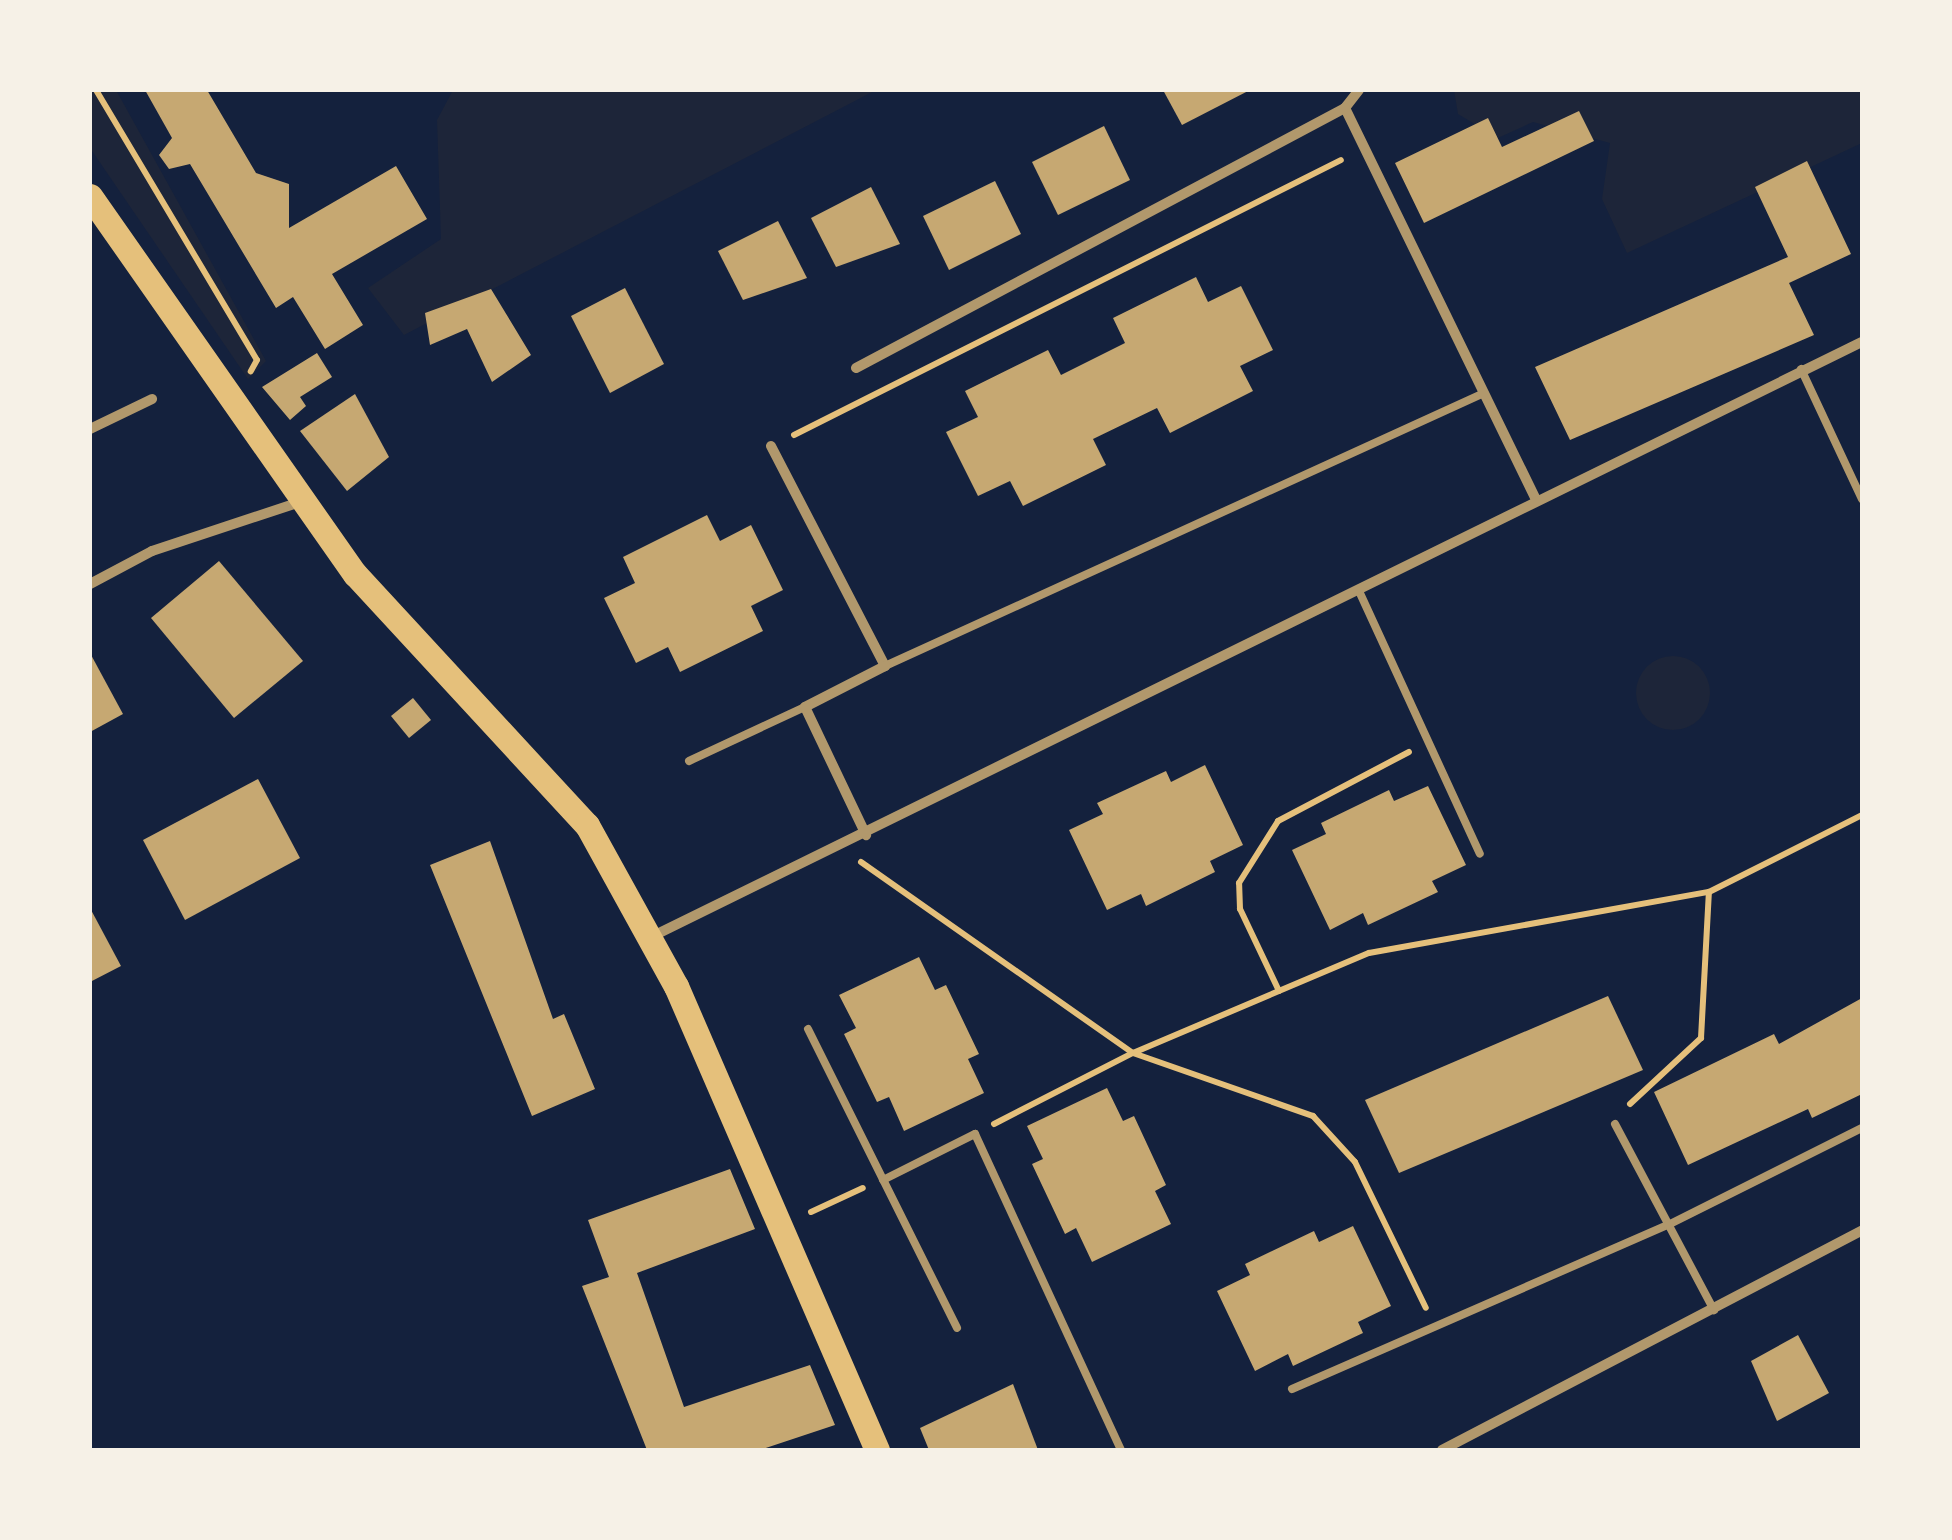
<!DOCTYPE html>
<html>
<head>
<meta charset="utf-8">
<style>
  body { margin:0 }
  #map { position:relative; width:1952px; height:1540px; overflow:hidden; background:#14213d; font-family:Helvetica,sans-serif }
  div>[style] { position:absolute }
  .green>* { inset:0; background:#1d2539 }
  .round { border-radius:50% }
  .building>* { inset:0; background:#c6a872 }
  .path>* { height:6px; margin:-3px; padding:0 3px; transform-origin:3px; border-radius:3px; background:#e5c07b }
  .service>* { height:8px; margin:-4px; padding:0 4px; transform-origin:4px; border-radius:4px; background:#b1986c }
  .minor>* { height:10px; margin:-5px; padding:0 5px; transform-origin:5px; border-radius:5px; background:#b1986c }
  .primary>* { height:25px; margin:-12.5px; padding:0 12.5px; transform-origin:12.5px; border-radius:12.5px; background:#e5c07b }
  span { translate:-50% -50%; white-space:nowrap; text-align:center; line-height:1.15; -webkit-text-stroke:9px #f6f1e7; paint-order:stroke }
  .frame { position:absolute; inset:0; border:92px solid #f6f1e7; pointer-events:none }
</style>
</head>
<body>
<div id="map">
  <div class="green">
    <div style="clip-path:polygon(90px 90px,116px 90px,266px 361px,248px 379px,90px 148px)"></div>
    <div style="clip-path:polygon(453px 90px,876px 90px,404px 335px,368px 288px,441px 239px,437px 120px)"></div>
    <div style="clip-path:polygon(1454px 90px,1862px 90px,1862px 143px,1627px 253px,1602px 199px,1610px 143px,1533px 122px,1498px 138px,1458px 114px)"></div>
    <div class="round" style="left:1636px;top:656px;width:74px;height:74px"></div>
  </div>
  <div class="building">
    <div style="clip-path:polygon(145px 90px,207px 90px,256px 173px,289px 184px,289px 228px,396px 166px,427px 219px,332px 274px,363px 325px,325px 349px,293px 297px,276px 308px,190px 164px,169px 169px,159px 155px,172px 138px)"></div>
    <div style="clip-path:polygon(1163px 90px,1250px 90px,1182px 125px)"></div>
    <div style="clip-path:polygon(1579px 111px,1594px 141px,1424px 223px,1395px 163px,1488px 118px,1502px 147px)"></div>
    <div style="clip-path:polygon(1104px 126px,1130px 180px,1058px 215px,1032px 162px)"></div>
    <div style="clip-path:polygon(1807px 161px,1851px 254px,1789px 283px,1814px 335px,1570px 440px,1535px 367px,1788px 257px,1755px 187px)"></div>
    <div style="clip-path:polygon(995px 181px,1021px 234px,949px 270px,923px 216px)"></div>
    <div style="clip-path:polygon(871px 187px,900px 244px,836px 267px,811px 218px)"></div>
    <div style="clip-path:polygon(778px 221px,807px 278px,743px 300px,718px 251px)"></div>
    <div style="clip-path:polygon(1196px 277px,1208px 302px,1241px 286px,1273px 350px,1240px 366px,1253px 391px,1170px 433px,1157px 408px,1093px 439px,1106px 465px,1023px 506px,1010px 481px,978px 496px,946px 432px,978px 417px,965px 391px,1048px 350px,1061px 375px,1125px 343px,1113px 318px)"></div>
    <div style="clip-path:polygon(625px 288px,664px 364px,610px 393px,571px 316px)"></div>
    <div style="clip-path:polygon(491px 289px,531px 355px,492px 382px,467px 329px,430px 345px,425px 313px)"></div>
    <div style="clip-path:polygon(317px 353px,332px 377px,300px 397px,306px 406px,290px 420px,262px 387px)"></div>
    <div style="clip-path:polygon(355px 394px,389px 457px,347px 491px,300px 431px)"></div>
    <div style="clip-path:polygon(707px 515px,720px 541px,751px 525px,783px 590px,751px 606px,763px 631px,680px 672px,668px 647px,636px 663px,604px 598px,635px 583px,623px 557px)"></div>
    <div style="clip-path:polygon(219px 561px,303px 661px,234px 718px,151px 618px)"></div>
    <div style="clip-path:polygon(90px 653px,123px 714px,90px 732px)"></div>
    <div style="clip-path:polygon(413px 698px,431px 720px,409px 738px,391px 716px)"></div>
    <div style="clip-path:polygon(1205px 765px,1243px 845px,1210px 861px,1215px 872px,1146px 906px,1141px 894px,1107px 910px,1069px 830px,1103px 814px,1097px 803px,1166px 771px,1171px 782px)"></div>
    <div style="clip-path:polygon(258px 779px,300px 858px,185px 920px,143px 840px)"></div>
    <div style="clip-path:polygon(1428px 786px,1466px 865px,1432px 881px,1438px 892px,1368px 925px,1363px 913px,1330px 930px,1292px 850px,1326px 834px,1321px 823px,1389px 790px,1394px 801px)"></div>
    <div style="clip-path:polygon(490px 841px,553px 1019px,564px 1014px,595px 1089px,532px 1116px,430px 865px)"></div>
    <div style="clip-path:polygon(90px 908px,121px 966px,90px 982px)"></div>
    <div style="clip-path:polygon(919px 957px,935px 990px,946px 985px,979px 1054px,968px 1059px,984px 1093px,904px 1131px,889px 1097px,877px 1102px,844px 1034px,856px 1028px,839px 995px)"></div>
    <div style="clip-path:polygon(1608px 996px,1643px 1070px,1399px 1173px,1365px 1100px)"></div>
    <div style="clip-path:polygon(1862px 998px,1862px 1094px,1812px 1118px,1808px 1109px,1688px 1165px,1654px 1092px,1774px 1034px,1779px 1044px)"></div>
    <div style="clip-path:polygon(1107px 1088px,1123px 1121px,1134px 1116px,1166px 1185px,1155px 1191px,1171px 1224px,1092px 1262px,1076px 1228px,1065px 1234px,1032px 1164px,1043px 1159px,1027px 1126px)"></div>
    <div style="clip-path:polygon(730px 1169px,755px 1229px,637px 1273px,684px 1407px,810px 1365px,835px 1425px,760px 1450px,647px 1450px,582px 1286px,609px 1277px,588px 1220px)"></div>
    <div style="clip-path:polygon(1353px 1226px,1391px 1306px,1358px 1322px,1363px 1333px,1293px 1366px,1288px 1354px,1255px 1371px,1217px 1291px,1250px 1275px,1245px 1264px,1314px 1231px,1319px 1242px)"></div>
    <div style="clip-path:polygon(1798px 1335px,1829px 1393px,1777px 1421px,1751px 1361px)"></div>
    <div style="clip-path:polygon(1013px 1384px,1038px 1450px,929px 1450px,920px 1428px)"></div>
  </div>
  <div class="path">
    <div style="left:96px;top:90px;width:314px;rotate:59.2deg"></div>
    <div style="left:257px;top:360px;width:13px;rotate:119deg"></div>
    <div style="left:794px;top:435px;width:612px;rotate:-26.69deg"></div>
    <div style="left:861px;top:862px;width:332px;rotate:35.1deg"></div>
    <div style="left:1133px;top:1053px;width:191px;rotate:19.3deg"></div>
    <div style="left:1313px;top:1116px;width:62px;rotate:47.6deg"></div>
    <div style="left:1355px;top:1162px;width:162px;rotate:64.1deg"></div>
    <div style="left:1279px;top:991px;width:91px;rotate:-115.4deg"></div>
    <div style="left:1240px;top:909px;width:26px;rotate:-92deg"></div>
    <div style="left:1239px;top:883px;width:73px;rotate:-57.8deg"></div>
    <div style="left:1278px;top:821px;width:148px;rotate:-27.8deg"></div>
    <div style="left:1630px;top:1104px;width:97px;rotate:-42.9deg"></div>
    <div style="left:1701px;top:1038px;width:146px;rotate:-86.9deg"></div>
    <div style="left:994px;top:1124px;width:156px;rotate:-27.1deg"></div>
    <div style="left:1133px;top:1053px;width:256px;rotate:-23deg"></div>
    <div style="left:1369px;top:953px;width:345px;rotate:-10.2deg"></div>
    <div style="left:1709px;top:892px;width:171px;rotate:-26.7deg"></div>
    <div style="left:811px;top:1212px;width:57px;rotate:-24.8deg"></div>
  </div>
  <div class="service">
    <div style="left:1801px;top:369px;width:144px;rotate:64.9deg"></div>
    <div style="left:1359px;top:591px;width:289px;rotate:65.3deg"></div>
    <div style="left:885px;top:666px;width:658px;rotate:-24.5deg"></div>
    <div style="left:689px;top:761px;width:128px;rotate:-25deg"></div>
    <div style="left:808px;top:1029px;width:334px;rotate:63.5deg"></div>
    <div style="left:1615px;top:1124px;width:211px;rotate:62deg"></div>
    <div style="left:883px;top:1180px;width:103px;rotate:-26.6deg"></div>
    <div style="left:975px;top:1134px;width:348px;rotate:65.2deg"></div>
    <div style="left:1292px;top:1389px;width:410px;rotate:-23.6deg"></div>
    <div style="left:1668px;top:1225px;width:217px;rotate:-26.6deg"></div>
  </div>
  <div class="minor">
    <div style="left:1359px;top:90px;width:23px;rotate:128deg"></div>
    <div style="left:1345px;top:108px;width:437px;rotate:64deg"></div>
    <div style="left:856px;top:368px;width:554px;rotate:-28deg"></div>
    <div style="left:90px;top:429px;width:69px;rotate:-25.8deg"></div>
    <div style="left:771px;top:446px;width:248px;rotate:62.6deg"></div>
    <div style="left:885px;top:666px;width:90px;rotate:152.9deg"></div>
    <div style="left:805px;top:707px;width:142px;rotate:64.5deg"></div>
    <div style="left:90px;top:584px;width:70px;rotate:-28deg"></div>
    <div style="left:152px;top:551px;width:159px;rotate:-18.3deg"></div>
    <div style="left:651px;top:937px;width:1349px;rotate:-26.17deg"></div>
    <div style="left:1442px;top:1450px;width:474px;rotate:-27.6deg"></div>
  </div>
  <div class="primary">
    <div style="left:90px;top:196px;width:462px;rotate:55deg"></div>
    <div style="left:355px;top:574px;width:342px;rotate:47.3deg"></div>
    <div style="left:587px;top:825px;width:184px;rotate:61.1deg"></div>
    <div style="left:676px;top:986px;width:506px;rotate:66.58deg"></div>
  </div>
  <div class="frame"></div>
</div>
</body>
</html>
